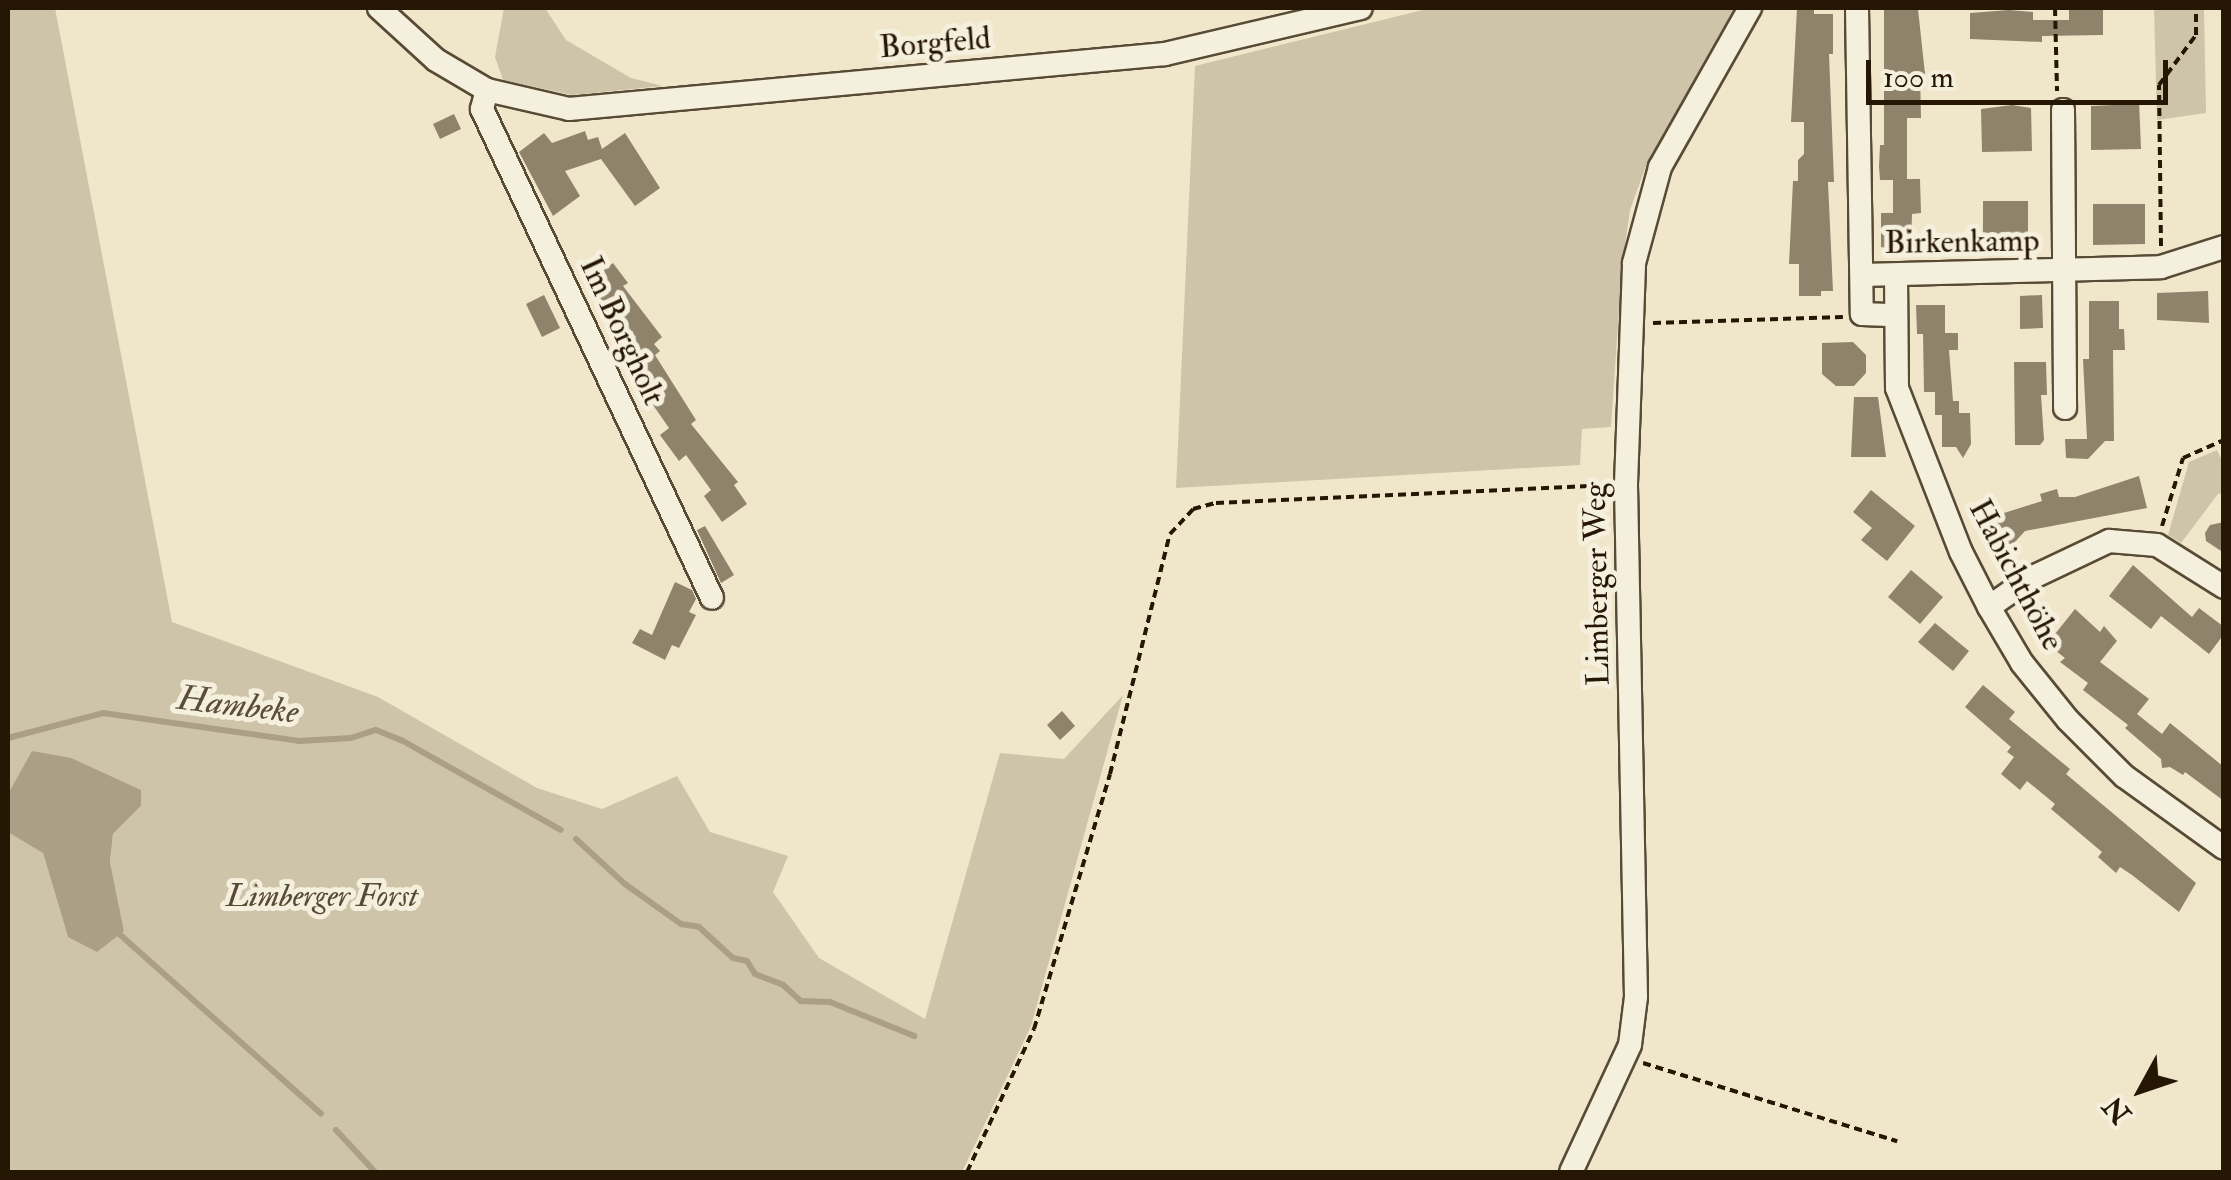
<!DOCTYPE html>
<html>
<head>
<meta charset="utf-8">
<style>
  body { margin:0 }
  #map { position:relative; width:2231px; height:1180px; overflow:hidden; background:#f0e7cb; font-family:"IM FELL Double Pica",serif }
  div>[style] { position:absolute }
  .green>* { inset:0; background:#cec4a9 }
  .water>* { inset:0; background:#aba087 }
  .stream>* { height:6px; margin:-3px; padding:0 3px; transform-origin:3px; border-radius:3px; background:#aba087 }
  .building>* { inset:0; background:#8f836b }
  .path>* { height:4px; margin-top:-2px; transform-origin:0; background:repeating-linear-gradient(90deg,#261704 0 8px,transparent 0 13px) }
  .roads { filter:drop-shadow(2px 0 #584b36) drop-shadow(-2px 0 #584b36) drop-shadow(0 2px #584b36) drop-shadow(0 -2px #584b36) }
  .street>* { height:22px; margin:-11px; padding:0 11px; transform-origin:11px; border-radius:11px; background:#f5efdd }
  span { translate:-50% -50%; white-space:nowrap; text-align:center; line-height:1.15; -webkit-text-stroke:10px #f5efdd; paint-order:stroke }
  .street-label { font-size:32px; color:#261704 }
  .park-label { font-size:32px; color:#584b36; font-style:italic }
  .water-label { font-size:35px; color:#5b4e38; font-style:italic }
  .frame { position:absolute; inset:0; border:10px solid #261704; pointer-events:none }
  .north { position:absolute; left:2091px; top:1040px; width:100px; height:100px; -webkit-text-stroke:8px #f5efdd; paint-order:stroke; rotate:230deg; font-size:28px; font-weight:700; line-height:40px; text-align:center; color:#261704 }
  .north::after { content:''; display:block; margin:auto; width:35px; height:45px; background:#261704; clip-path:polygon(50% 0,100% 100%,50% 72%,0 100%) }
  .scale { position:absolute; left:1866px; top:60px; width:302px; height:45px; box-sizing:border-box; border:5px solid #261704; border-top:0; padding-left:12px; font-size:30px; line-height:35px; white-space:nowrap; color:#261704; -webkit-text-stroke:8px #f5efdd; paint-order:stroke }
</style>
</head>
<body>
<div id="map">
  <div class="green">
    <div style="clip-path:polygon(8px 8px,55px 8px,172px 622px,378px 697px,537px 788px,602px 809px,677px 776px,710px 832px,788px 856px,773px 892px,819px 958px,925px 1019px,1000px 753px,1064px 759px,1123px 695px,1031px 1026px,962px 1172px,8px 1172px,8px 829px,43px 853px,68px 937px,124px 931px,110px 862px,113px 834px,141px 806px,33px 751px,8px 794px)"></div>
    <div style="clip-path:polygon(504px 8px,545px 8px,566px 40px,631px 78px,663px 86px,572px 95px,503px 80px,495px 57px)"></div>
    <div style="clip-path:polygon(1431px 8px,1734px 8px,1647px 163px,1630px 210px,1622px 266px,1611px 427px,1582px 429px,1580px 465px,1176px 488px,1195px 66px)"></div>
    <div style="clip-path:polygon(2154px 8px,2204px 8px,2206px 113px,2157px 120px)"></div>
    <div style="clip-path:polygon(2217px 450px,2223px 463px,2223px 493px,2218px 494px,2181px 543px,2168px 535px,2189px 462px)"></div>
  </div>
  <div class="water">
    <div style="clip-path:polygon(32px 751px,71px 758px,141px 790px,141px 806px,113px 834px,110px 862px,124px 931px,97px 952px,68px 937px,43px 853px,8px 832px,8px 794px)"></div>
  </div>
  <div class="stream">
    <div style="left:8px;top:738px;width:98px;rotate:-14.7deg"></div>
    <div style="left:103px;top:713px;width:198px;rotate:8.1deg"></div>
    <div style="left:299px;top:741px;width:52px;rotate:-3.3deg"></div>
    <div style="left:351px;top:738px;width:26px;rotate:-18deg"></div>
    <div style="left:376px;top:730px;width:29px;rotate:22deg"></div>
    <div style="left:403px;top:741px;width:181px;rotate:29.4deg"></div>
    <div style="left:576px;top:839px;width:67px;rotate:42.6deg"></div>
    <div style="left:625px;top:884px;width:69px;rotate:35.5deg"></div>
    <div style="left:681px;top:924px;width:18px;rotate:9deg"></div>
    <div style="left:699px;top:927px;width:46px;rotate:42.4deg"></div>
    <div style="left:733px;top:958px;width:14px;rotate:12deg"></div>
    <div style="left:747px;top:961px;width:15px;rotate:58deg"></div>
    <div style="left:755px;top:974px;width:30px;rotate:21deg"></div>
    <div style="left:783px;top:985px;width:24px;rotate:42deg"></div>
    <div style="left:801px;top:1001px;width:29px;rotate:2deg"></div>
    <div style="left:830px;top:1002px;width:91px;rotate:22deg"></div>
    <div style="left:117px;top:932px;width:273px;rotate:41.7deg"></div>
    <div style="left:336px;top:1130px;width:57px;rotate:47.1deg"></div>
  </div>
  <div class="building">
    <div style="clip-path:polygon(1797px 8px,1814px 8px,1814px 14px,1833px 14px,1833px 54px,1829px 54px,1834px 182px,1828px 182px,1833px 291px,1821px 291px,1821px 296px,1799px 296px,1799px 264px,1789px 264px,1793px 181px,1798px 181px,1798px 160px,1804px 154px,1804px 122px,1791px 122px)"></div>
    <div style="clip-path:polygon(1884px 8px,1918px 9px,1925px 74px,1920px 74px,1921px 118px,1907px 118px,1907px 179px,1920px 179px,1921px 213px,1912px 214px,1911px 247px,1901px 251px,1881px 247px,1881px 213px,1893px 213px,1893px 180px,1880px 180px,1879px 167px,1880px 145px,1884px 145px)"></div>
    <div style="clip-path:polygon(2069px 8px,2103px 8px,2103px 35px,2042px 36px,2042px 42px,1970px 39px,1970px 13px,2009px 10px,2033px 12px,2033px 20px,2069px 20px)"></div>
    <div style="clip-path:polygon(2114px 100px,2139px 100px,2141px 149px,2091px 150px,2091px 106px,2114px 105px)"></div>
    <div style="clip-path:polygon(2012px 105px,2031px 108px,2032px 151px,1982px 152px,1981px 109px)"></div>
    <div style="clip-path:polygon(454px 114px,461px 129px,440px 139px,433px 124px)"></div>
    <div style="clip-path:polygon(585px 131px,588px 140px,598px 137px,602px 149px,625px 133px,660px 188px,635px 206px,601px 159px,565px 171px,580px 196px,553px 216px,519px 152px,544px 133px,552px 143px)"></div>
    <div style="clip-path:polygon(1983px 201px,2028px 201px,2028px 247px,1983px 248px)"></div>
    <div style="clip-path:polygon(2093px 204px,2145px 204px,2145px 244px,2093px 245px)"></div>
    <div style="clip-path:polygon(613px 263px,628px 283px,623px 286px,662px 337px,654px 344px,660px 351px,655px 355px,696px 420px,691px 424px,738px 482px,734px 485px,747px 504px,722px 522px,704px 496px,711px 490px,686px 455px,679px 461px,660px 435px,669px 428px,626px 366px,632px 362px,613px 337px,619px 332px,594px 300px,603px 293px,592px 279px)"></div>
    <div style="clip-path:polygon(2208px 291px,2209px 323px,2157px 320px,2157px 293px)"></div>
    <div style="clip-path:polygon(544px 295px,560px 328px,542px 337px,526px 304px)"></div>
    <div style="clip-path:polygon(2042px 295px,2043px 328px,2020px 329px,2020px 296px)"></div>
    <div style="clip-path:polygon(2089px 301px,2119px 301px,2119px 329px,2124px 329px,2125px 350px,2113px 350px,2114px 441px,2105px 441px,2088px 459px,2066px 458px,2065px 439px,2087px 439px,2083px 359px,2089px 359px)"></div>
    <div style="clip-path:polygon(1916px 305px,1945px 305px,1945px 333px,1958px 333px,1958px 350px,1949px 350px,1953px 401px,1959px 401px,1959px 413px,1970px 413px,1971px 444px,1963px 458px,1956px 447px,1942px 447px,1942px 415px,1935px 415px,1935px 392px,1924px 392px,1923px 334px,1917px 334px)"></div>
    <div style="clip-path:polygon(1853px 342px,1866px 355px,1866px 373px,1854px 386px,1836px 386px,1822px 374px,1822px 343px)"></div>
    <div style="clip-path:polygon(2014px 362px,2046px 362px,2047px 395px,2041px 395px,2044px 440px,2040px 445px,2015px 445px)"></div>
    <div style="clip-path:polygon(1854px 397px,1878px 397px,1886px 457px,1851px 457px)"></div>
    <div style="clip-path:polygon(2139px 476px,2147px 508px,2025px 531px,2014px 543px,1992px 548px,1985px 519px,2042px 501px,2040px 494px,2057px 489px,2059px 497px,2075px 497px)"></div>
    <div style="clip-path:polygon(1871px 490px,1915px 526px,1887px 561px,1861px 540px,1872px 528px,1853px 512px)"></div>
    <div style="clip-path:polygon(2224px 522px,2224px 553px,2206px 541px,2205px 533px,2210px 525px)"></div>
    <div style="clip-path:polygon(705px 526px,734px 575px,721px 583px,697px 530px)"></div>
    <div style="clip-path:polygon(2133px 565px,2192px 617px,2199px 608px,2224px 627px,2224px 634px,2209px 654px,2161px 616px,2151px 629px,2109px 596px)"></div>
    <div style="clip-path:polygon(1911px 570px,1943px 597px,1920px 624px,1888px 597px)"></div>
    <div style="clip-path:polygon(675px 582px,692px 590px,696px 599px,689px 612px,696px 615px,679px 648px,672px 645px,665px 660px,632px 643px,640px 629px,652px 635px)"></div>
    <div style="clip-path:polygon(2075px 609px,2100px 632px,2104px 626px,2117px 641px,2100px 662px,2149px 699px,2137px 714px,2162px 734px,2170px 723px,2224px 767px,2224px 801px,2185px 772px,2183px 775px,2170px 767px,2162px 768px,2161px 759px,2125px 728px,2128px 725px,2083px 690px,2088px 683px,2060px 662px,2065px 658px,2047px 644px)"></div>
    <div style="clip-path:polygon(1935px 623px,1969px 651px,1953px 671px,1918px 642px)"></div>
    <div style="clip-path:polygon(1983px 685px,2015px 712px,2009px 719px,2070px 769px,2066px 774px,2196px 883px,2179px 912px,2132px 875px,2120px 867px,2116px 873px,2098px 857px,2102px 852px,2051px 809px,2055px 804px,2027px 781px,2020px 790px,2001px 774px,2014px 757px,2007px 752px,2011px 747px,1965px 707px)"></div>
    <div style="clip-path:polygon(1062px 711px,1075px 726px,1060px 740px,1047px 725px)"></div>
  </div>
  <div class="path">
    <div style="left:2055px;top:8px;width:83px;rotate:88.6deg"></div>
    <div style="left:2161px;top:246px;width:161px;rotate:-90.7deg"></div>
    <div style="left:2159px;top:85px;width:62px;rotate:-53.5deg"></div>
    <div style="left:2196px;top:35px;width:27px;rotate:-90deg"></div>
    <div style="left:1653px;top:323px;width:190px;rotate:-1.8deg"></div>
    <div style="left:2162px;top:526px;width:71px;rotate:-72.8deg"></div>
    <div style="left:2183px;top:458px;width:45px;rotate:-23.7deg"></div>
    <div style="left:1643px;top:1063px;width:266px;rotate:17.1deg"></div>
    <div style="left:967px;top:1172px;width:158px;rotate:-64.9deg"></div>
    <div style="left:1034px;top:1029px;width:266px;rotate:-73.4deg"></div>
    <div style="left:1110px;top:774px;width:247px;rotate:-76deg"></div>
    <div style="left:1170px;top:534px;width:34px;rotate:-47deg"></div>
    <div style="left:1193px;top:509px;width:24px;rotate:-15deg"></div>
    <div style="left:1216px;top:503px;width:390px;rotate:-2.6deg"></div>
  </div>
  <div class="roads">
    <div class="street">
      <div style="left:379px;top:8px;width:77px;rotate:42.4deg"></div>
      <div style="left:436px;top:60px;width:59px;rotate:30.5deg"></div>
      <div style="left:487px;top:90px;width:84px;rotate:13deg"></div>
      <div style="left:569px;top:109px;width:599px;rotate:-5.27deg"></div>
      <div style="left:1165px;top:54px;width:201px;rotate:-13.2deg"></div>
      <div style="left:1857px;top:8px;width:306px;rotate:89.1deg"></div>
      <div style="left:1862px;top:314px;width:33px;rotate:2deg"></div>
      <div style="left:487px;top:90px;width:20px;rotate:105deg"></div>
      <div style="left:482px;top:109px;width:540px;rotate:64.81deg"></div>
      <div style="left:2063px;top:110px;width:298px;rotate:89.6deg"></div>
      <div style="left:1862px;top:275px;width:299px;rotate:-1.5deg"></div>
      <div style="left:2161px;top:267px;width:66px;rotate:-17.6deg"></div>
      <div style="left:1896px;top:275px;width:113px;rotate:89.5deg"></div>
      <div style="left:1897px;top:388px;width:176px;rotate:68.7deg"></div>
      <div style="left:1961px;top:552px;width:62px;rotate:63deg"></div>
      <div style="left:1989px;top:607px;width:65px;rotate:59.5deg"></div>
      <div style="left:2022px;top:663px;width:73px;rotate:51.1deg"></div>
      <div style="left:2068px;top:720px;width:79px;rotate:45deg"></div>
      <div style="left:2124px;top:776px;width:123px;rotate:35.8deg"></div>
      <div style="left:1989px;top:607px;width:49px;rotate:-35deg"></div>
      <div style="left:2029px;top:579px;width:89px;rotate:-25.4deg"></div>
      <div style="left:2109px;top:541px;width:48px;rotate:4.8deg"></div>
      <div style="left:2157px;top:545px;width:79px;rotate:32.1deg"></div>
      <div style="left:1571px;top:1172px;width:140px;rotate:-65.1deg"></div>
      <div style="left:1630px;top:1045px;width:48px;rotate:-82.9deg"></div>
      <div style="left:1636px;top:997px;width:513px;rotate:-91.12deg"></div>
      <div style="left:1626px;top:484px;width:221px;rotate:-87.9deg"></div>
      <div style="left:1634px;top:263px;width:99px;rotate:-74.8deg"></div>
      <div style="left:1660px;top:167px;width:183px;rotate:-60.5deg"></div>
    </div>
  </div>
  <div class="street-label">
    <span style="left:935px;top:43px;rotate:-5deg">Borgfeld</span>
    <span style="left:1962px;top:242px;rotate:-1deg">Birkenkamp</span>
    <span style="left:622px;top:331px;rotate:65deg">Im Borgholt</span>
    <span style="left:2016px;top:575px;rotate:62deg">Habichthöhe</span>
    <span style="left:1597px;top:584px;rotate:-91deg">Limberger Weg</span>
  </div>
  <div class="park-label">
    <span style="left:322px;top:896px">Limberger Forst</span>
  </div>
  <div class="water-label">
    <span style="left:238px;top:705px;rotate:7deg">Hambeke</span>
  </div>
  <div class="frame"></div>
  <div class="north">N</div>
  <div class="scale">100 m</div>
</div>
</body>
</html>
